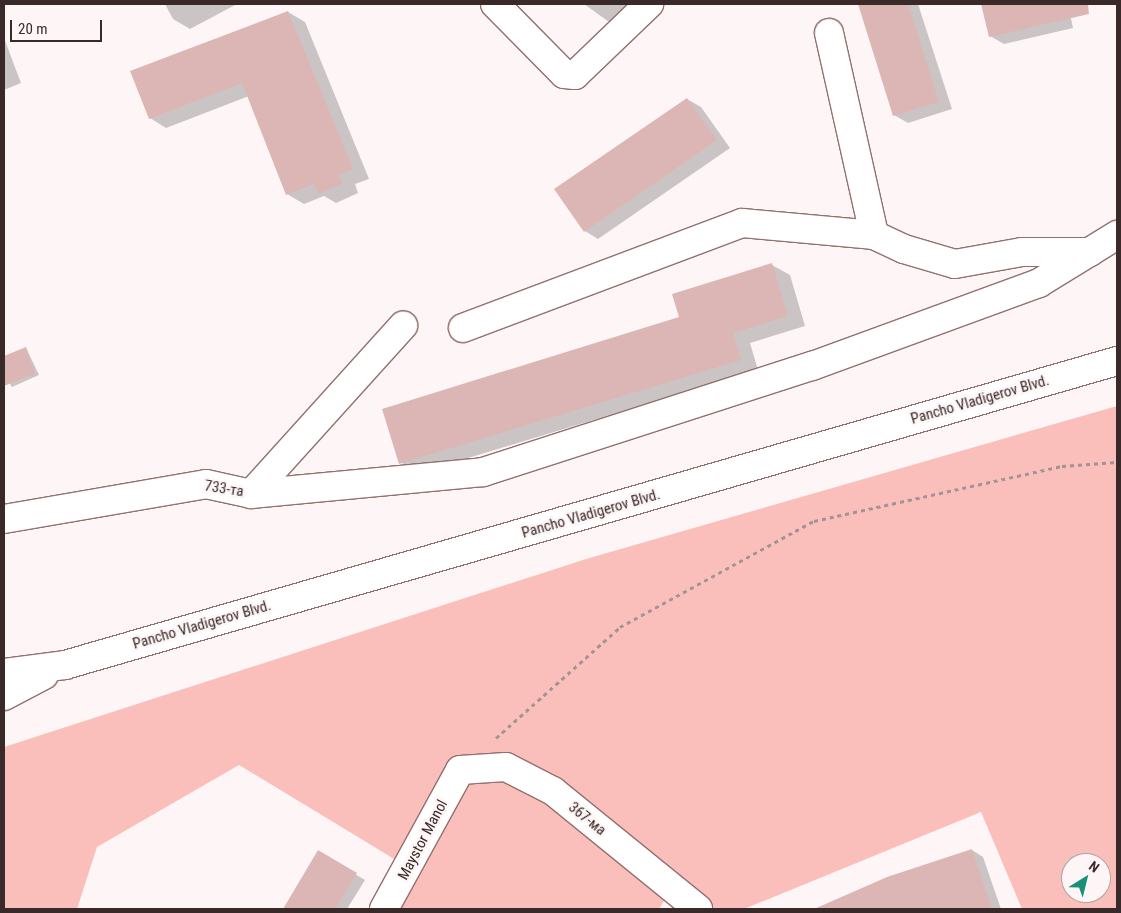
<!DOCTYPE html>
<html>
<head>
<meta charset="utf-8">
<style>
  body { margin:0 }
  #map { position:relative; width:1121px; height:913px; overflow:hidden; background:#fef6f6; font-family:"Roboto Condensed",sans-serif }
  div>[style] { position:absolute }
  .green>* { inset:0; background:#fbbfbb }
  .shadow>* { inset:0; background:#0003 }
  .building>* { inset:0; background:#dcb6b4 }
  .path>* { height:3px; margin-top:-1.5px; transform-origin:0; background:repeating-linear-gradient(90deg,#a09494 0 4px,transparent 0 8px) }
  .roads { filter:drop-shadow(1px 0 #92706e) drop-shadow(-1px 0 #92706e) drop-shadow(0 1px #92706e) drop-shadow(0 -1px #92706e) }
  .minor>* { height:28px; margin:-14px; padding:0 14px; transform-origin:14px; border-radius:14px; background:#fff }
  span { translate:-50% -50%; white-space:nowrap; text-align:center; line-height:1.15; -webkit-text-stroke:5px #fef6f6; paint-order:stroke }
  .street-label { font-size:15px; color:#392a29 }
  .frame { position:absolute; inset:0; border:5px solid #392a29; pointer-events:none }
  .north { position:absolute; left:1061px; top:853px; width:50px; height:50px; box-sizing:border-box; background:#fef6f6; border:1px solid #afa4a4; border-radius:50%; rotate:36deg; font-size:14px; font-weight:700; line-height:20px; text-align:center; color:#392a29 }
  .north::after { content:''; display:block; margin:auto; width:18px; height:22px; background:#199176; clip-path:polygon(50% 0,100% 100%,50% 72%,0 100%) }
  .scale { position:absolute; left:10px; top:20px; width:92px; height:22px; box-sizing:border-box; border:2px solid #392a29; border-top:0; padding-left:6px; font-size:15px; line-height:18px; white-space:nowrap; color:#392a29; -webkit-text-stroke:4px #fef6f6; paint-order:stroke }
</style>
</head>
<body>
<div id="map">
  <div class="green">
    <div style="clip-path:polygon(evenodd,1117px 406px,1117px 909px,1022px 909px,981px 812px,744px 909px,698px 909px,672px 888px,659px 909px,384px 909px,409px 868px,239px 765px,97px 847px,77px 909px,4px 909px,4px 747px,586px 559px,1117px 406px,1071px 863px,1101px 863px,1101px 893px,1071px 893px,1071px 863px)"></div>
  </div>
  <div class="shadow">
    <div style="clip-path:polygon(165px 4px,237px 4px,190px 29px,173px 19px)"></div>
    <div style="clip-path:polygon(584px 4px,628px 4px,609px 22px)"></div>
    <div style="clip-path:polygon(859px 4px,918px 4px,952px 109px,908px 123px,894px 115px)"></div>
    <div style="clip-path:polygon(983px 4px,1068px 4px,1073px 28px,1004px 44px,990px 36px)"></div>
    <div style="clip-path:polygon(288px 12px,305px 22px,369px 179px,355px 184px,358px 193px,336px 203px,324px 196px,304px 204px,287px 194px,249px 96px,166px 128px,150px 118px)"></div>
    <div style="clip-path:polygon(4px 38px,21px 83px,4px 90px)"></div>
    <div style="clip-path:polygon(687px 99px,701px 107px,730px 148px,598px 239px,585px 231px)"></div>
    <div style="clip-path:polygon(772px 265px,790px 275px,805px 326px,750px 343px,758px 370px,419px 473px,402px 463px,384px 410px,681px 318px)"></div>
    <div style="clip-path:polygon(26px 348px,39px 375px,12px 387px,4px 376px,4px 357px)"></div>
    <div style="clip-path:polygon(972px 850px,983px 857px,1001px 909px,814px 909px)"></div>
    <div style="clip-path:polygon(318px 852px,365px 880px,347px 909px,302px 909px,289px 901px)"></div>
  </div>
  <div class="building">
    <div style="clip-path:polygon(858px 4px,908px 4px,939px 102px,893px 116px)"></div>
    <div style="clip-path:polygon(981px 4px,1088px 4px,1089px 14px,989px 37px)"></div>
    <div style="clip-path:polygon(288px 11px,353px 169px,339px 175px,342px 184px,318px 194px,314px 184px,286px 195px,242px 83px,149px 119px,130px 71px)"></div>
    <div style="clip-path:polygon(687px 98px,717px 140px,584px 232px,554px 189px)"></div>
    <div style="clip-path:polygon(772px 263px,788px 316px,733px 333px,741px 360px,399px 464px,382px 409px,679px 317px,672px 294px)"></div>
    <div style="clip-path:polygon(26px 347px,35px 373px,4px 386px,4px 356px)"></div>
    <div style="clip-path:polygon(972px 849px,992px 909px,814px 909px,887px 877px)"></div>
    <div style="clip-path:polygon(318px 850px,357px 873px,335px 909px,283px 909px)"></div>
  </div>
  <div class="path">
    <div style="left:496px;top:738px;width:166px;rotate:-41.8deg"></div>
    <div style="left:620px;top:627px;width:221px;rotate:-28.7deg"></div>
    <div style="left:814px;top:521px;width:254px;rotate:-12.5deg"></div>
    <div style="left:1062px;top:466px;width:55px;rotate:-4.2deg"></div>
  </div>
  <div class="roads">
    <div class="minor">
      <div style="left:495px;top:4px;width:98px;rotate:45.4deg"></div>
      <div style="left:564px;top:74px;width:11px;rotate:5deg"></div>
      <div style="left:575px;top:75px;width:103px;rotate:-43.8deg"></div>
      <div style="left:829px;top:33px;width:207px;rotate:77.4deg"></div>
      <div style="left:463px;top:328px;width:298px;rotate:-20.6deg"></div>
      <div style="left:742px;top:223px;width:133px;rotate:5.2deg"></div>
      <div style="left:874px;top:235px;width:33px;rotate:25deg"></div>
      <div style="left:904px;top:249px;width:53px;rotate:16.4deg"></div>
      <div style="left:955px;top:264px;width:68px;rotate:-10.2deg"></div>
      <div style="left:1022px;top:252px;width:68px"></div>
      <div style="left:251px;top:494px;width:227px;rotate:-47.9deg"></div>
      <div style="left:4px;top:519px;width:205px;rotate:-9.8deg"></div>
      <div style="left:206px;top:484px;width:46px;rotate:12.5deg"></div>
      <div style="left:251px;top:494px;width:233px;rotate:-5.4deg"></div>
      <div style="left:483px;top:472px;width:346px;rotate:-17.9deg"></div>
      <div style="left:812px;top:366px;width:242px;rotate:-20.1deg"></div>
      <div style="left:1039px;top:283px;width:92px;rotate:-31.6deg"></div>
      <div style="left:4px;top:673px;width:62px;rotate:-7.5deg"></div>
      <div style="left:65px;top:665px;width:1095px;rotate:-16.12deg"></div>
      <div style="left:4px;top:696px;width:45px;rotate:-27.7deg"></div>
      <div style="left:384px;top:909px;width:158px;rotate:-61.3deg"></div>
      <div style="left:460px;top:770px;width:46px;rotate:-3.7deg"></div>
      <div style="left:506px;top:767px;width:53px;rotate:27.1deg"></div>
      <div style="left:553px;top:791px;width:187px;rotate:39.1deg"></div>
    </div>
  </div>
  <div class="street-label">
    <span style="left:980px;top:400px;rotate:-16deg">Pancho Vladigerov Blvd.</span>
    <span style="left:224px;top:489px;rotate:9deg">733-та</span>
    <span style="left:591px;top:514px;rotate:-16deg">Pancho Vladigerov Blvd.</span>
    <span style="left:202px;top:625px;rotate:-16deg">Pancho Vladigerov Blvd.</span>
    <span style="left:587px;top:819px;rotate:39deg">367-ма</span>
    <span style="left:423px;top:840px;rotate:-62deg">Maystor Manol</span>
  </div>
  <div class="frame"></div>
  <div class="north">N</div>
  <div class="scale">20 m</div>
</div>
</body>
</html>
